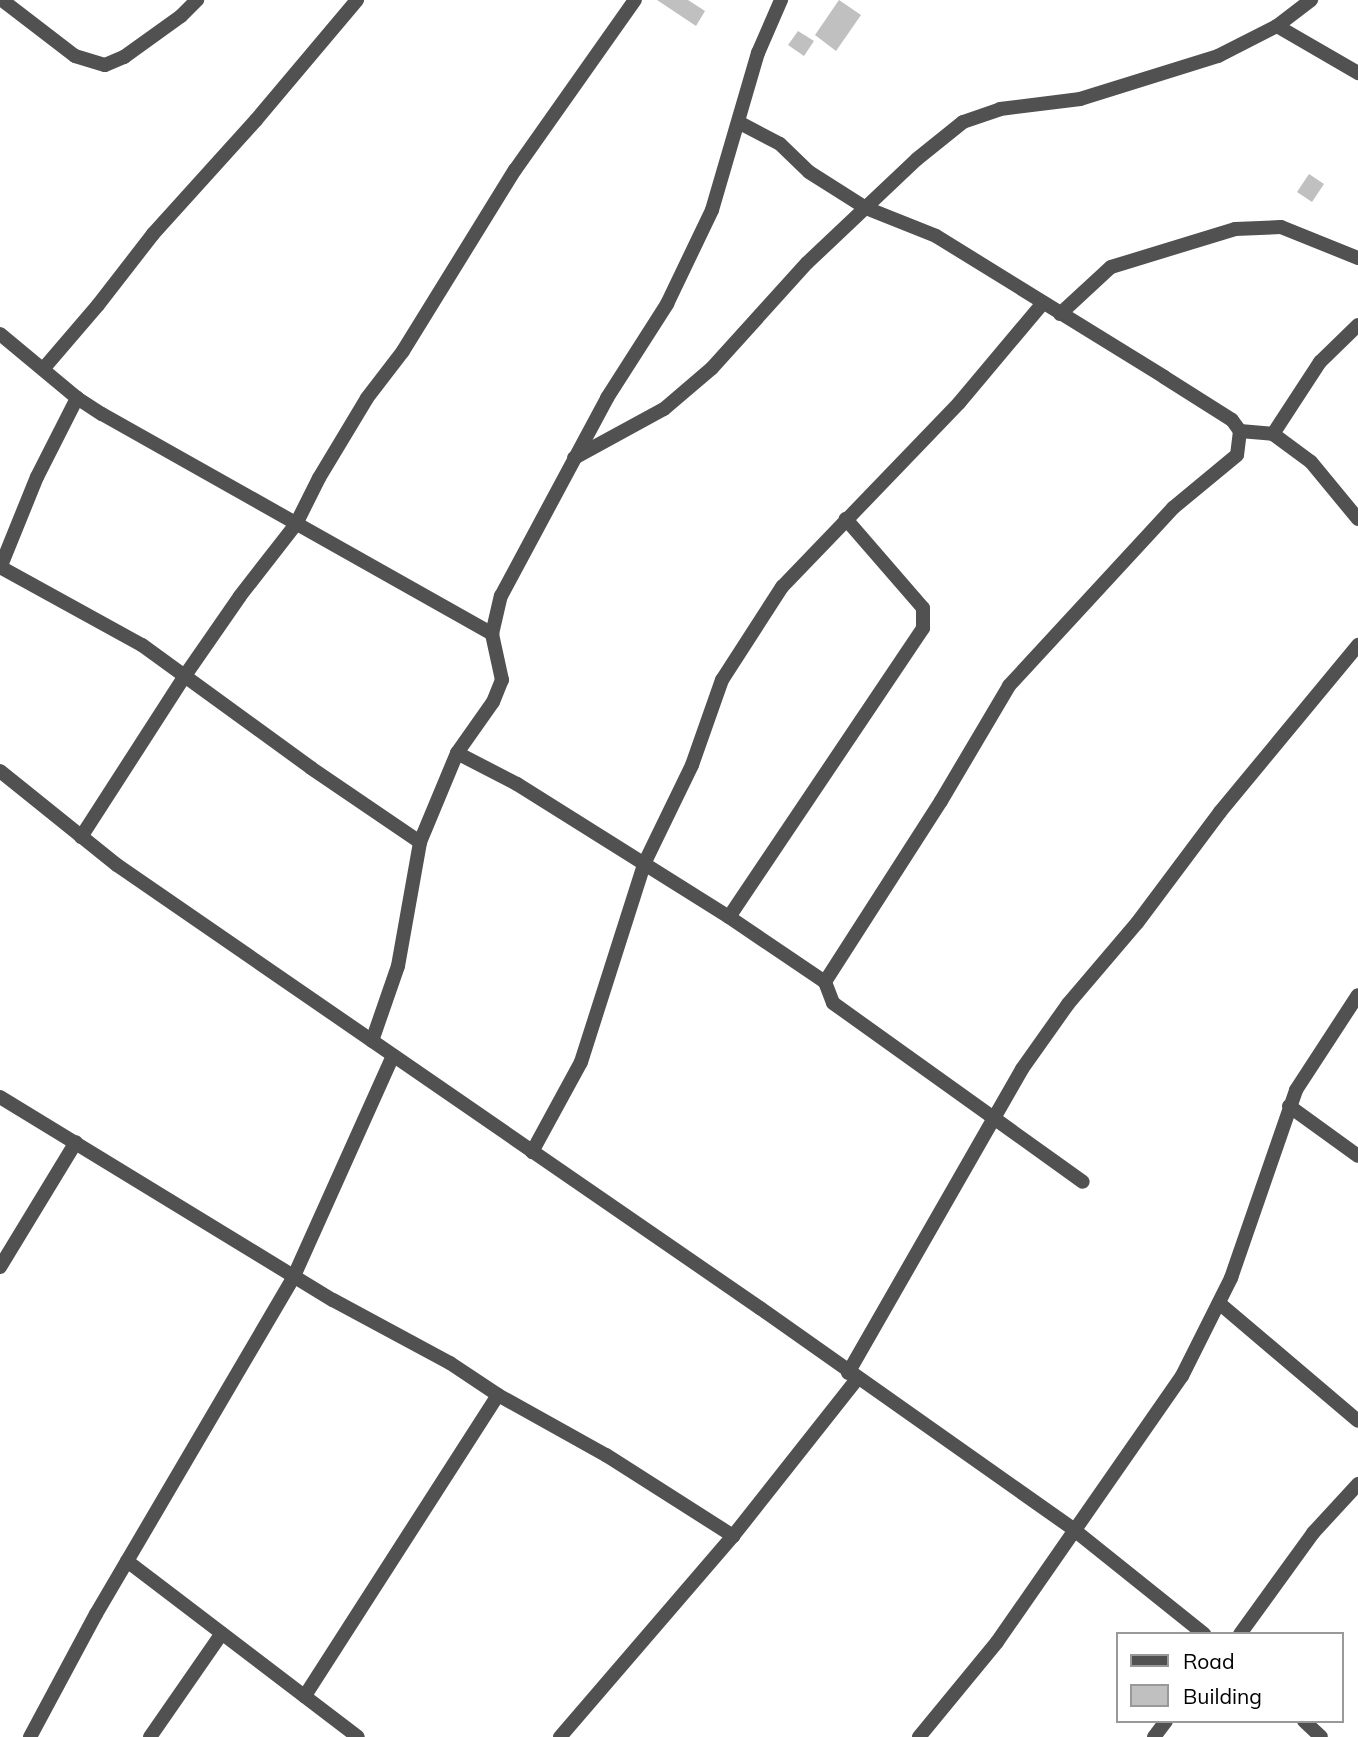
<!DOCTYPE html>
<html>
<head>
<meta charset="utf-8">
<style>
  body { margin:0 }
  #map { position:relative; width:1358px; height:1737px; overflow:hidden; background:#fff; font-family:Mulish,sans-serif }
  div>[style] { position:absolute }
  .building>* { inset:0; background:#c0c0c0 }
  .street>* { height:14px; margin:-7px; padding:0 7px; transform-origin:7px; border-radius:7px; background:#515151 }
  span { translate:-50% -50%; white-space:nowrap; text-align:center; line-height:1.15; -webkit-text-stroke:5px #fff; paint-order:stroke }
  .legend { position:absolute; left:1116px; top:1632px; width:228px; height:91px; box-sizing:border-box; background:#fff; border:2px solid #999; margin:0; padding:9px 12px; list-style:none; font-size:21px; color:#000 }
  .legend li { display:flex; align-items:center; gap:14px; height:35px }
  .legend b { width:35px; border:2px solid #999 }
</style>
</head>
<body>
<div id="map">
  <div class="building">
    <div style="clip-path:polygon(657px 0,688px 0,705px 11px,696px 26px)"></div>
    <div style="clip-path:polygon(839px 0,861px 15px,836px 51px,815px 35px)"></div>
    <div style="clip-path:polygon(798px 31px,814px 41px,804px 56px,788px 45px)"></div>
    <div style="clip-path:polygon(1309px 174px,1324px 184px,1312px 202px,1297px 192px)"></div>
  </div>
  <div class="street">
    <div style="left:2px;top:0;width:92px;rotate:37.5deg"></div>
    <div style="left:75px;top:56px;width:31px;rotate:17deg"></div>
    <div style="left:105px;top:65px;width:21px;rotate:-23deg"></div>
    <div style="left:124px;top:57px;width:70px;rotate:-35.7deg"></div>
    <div style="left:181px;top:16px;width:23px;rotate:-45deg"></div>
    <div style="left:1277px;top:26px;width:94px;rotate:30.1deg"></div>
    <div style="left:740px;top:123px;width:45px;rotate:27.7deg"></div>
    <div style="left:780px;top:144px;width:40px;rotate:44deg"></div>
    <div style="left:809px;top:172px;width:67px;rotate:32.3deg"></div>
    <div style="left:866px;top:208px;width:75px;rotate:21.8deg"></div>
    <div style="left:936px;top:236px;width:268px;rotate:31.7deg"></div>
    <div style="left:1164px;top:377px;width:80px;rotate:32.3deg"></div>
    <div style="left:1232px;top:420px;width:14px;rotate:54deg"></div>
    <div style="left:1240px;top:431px;width:24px;rotate:97deg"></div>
    <div style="left:1237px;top:455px;width:83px;rotate:140.4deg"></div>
    <div style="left:1173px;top:508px;width:242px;rotate:132.7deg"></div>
    <div style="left:1009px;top:686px;width:134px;rotate:120.6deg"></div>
    <div style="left:941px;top:801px;width:215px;rotate:122.7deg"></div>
    <div style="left:1060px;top:314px;width:69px;rotate:-42.7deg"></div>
    <div style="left:1111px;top:267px;width:130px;rotate:-17deg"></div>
    <div style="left:1235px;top:229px;width:46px;rotate:-2.5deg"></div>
    <div style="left:1281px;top:227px;width:83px;rotate:21.9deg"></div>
    <div style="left:0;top:334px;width:100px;rotate:39.7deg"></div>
    <div style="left:77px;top:398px;width:30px;rotate:33deg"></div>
    <div style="left:102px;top:414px;width:448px;rotate:29.4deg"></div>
    <div style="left:44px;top:368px;width:83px;rotate:-49.4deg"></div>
    <div style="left:98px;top:305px;width:90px;rotate:-52.2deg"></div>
    <div style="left:153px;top:234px;width:154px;rotate:-47.9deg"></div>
    <div style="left:256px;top:120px;width:157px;rotate:-49.9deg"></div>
    <div style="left:1240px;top:431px;width:33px;rotate:5deg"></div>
    <div style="left:1273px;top:434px;width:47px;rotate:36.4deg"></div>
    <div style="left:1311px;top:462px;width:74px;rotate:50.5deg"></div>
    <div style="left:1273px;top:434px;width:86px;rotate:-56.9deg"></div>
    <div style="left:1320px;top:362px;width:53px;rotate:-44.2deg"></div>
    <div style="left:574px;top:458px;width:102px;rotate:-28.6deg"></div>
    <div style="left:664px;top:409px;width:63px;rotate:-40.5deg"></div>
    <div style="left:712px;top:368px;width:142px;rotate:-47.9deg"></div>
    <div style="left:807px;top:263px;width:151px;rotate:-43.4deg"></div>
    <div style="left:917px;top:159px;width:59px;rotate:-38.8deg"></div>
    <div style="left:963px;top:122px;width:39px;rotate:-19deg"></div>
    <div style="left:1000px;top:109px;width:81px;rotate:-7.1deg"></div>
    <div style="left:1080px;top:99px;width:145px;rotate:-17.3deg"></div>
    <div style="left:1218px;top:56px;width:66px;rotate:-27deg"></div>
    <div style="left:1277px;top:26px;width:43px;rotate:-37.4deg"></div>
    <div style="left:0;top:567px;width:162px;rotate:28.8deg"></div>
    <div style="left:142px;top:645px;width:209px;rotate:36deg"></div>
    <div style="left:311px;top:768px;width:132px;rotate:34.2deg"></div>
    <div style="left:0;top:568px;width:98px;rotate:-67.9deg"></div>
    <div style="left:37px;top:477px;width:89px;rotate:-63.1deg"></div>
    <div style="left:457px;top:753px;width:68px;rotate:27.3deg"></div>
    <div style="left:517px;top:784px;width:250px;rotate:32.1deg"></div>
    <div style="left:729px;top:917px;width:116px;rotate:34.1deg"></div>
    <div style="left:825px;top:982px;width:22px;rotate:69deg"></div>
    <div style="left:833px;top:1003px;width:307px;rotate:35.6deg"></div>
    <div style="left:0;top:771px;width:150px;rotate:38.8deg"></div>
    <div style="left:117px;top:865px;width:781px;rotate:34.57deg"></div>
    <div style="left:760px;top:1308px;width:383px;rotate:35.2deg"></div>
    <div style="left:1073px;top:1529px;width:168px;rotate:38.7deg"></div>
    <div style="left:81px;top:837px;width:190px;rotate:-57.2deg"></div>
    <div style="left:184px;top:677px;width:98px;rotate:-55.3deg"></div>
    <div style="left:240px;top:596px;width:91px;rotate:-52.1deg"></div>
    <div style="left:296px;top:524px;width:51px;rotate:-63.4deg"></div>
    <div style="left:319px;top:478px;width:93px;rotate:-59deg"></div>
    <div style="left:367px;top:398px;width:59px;rotate:-52.5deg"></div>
    <div style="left:403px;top:351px;width:213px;rotate:-58.3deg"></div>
    <div style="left:515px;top:170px;width:208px;rotate:-54.8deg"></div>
    <div style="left:729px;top:917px;width:348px;rotate:-56.1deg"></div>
    <div style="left:923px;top:628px;width:20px;rotate:-90deg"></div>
    <div style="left:923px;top:608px;width:118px;rotate:-130.9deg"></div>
    <div style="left:372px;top:1041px;width:79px;rotate:-70.9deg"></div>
    <div style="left:398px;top:966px;width:126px;rotate:-79.9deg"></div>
    <div style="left:420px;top:842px;width:96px;rotate:-67.4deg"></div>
    <div style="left:457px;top:753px;width:62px;rotate:-54.8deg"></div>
    <div style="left:493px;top:702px;width:24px;rotate:-68deg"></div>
    <div style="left:502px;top:680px;width:47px;rotate:-102.3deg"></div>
    <div style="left:492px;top:634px;width:39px;rotate:-77deg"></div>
    <div style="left:501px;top:596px;width:225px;rotate:-61.8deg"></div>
    <div style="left:607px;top:398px;width:112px;rotate:-57.4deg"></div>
    <div style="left:667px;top:304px;width:104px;rotate:-64.4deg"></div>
    <div style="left:712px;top:210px;width:164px;rotate:-73.7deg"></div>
    <div style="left:758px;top:53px;width:58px;rotate:-66.5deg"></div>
    <div style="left:0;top:1097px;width:390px;rotate:31.4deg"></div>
    <div style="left:333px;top:1300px;width:133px;rotate:28.3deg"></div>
    <div style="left:450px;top:1363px;width:58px;rotate:33.7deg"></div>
    <div style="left:498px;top:1395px;width:358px;rotate:122.7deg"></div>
    <div style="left:1289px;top:1106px;width:85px;rotate:35.9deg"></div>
    <div style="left:532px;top:1152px;width:102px;rotate:-61.4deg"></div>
    <div style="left:581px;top:1062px;width:208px;rotate:-72.3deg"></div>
    <div style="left:644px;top:864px;width:110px;rotate:-64.1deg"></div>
    <div style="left:692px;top:765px;width:90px;rotate:-70.6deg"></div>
    <div style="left:722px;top:680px;width:111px;rotate:-57.2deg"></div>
    <div style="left:782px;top:587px;width:255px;rotate:-46.1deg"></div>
    <div style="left:959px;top:403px;width:131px;rotate:-50deg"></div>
    <div style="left:0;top:1267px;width:146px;rotate:-58.7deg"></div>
    <div style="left:1219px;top:1303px;width:182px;rotate:40.3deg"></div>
    <div style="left:848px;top:1373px;width:350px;rotate:-60.2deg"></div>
    <div style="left:1022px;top:1069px;width:80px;rotate:-54.7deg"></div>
    <div style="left:1068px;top:1004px;width:106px;rotate:-49.6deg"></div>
    <div style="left:1137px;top:923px;width:139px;rotate:-53.2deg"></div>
    <div style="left:1220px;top:812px;width:217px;rotate:-50.4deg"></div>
    <div style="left:498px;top:1395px;width:124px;rotate:29.1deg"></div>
    <div style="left:606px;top:1455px;width:151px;rotate:32.5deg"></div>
    <div style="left:127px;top:1561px;width:290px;rotate:37.3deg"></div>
    <div style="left:1240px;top:1634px;width:125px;rotate:-54.1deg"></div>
    <div style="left:1313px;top:1533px;width:67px;rotate:-47.4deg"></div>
    <div style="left:1304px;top:1721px;width:23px;rotate:43deg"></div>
    <div style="left:30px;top:1737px;width:140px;rotate:-61.8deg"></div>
    <div style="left:96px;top:1614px;width:392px;rotate:-59.6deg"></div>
    <div style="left:294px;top:1276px;width:241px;rotate:-65.8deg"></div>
    <div style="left:150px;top:1737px;width:126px;rotate:-55.3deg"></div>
    <div style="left:560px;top:1737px;width:265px;rotate:-49.3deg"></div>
    <div style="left:733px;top:1536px;width:200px;rotate:-51.7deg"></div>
    <div style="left:919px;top:1737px;width:123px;rotate:-50.6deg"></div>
    <div style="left:997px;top:1642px;width:324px;rotate:-55.2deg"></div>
    <div style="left:1182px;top:1376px;width:110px;rotate:-63.4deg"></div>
    <div style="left:1231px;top:1278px;width:199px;rotate:-70.9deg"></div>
    <div style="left:1296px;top:1090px;width:113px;rotate:-56.9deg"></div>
    <div style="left:1154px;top:1737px;width:20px;rotate:-53deg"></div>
  </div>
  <ul class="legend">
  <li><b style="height:9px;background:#515151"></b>Road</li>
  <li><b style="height:19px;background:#c0c0c0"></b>Building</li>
  </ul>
</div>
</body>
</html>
